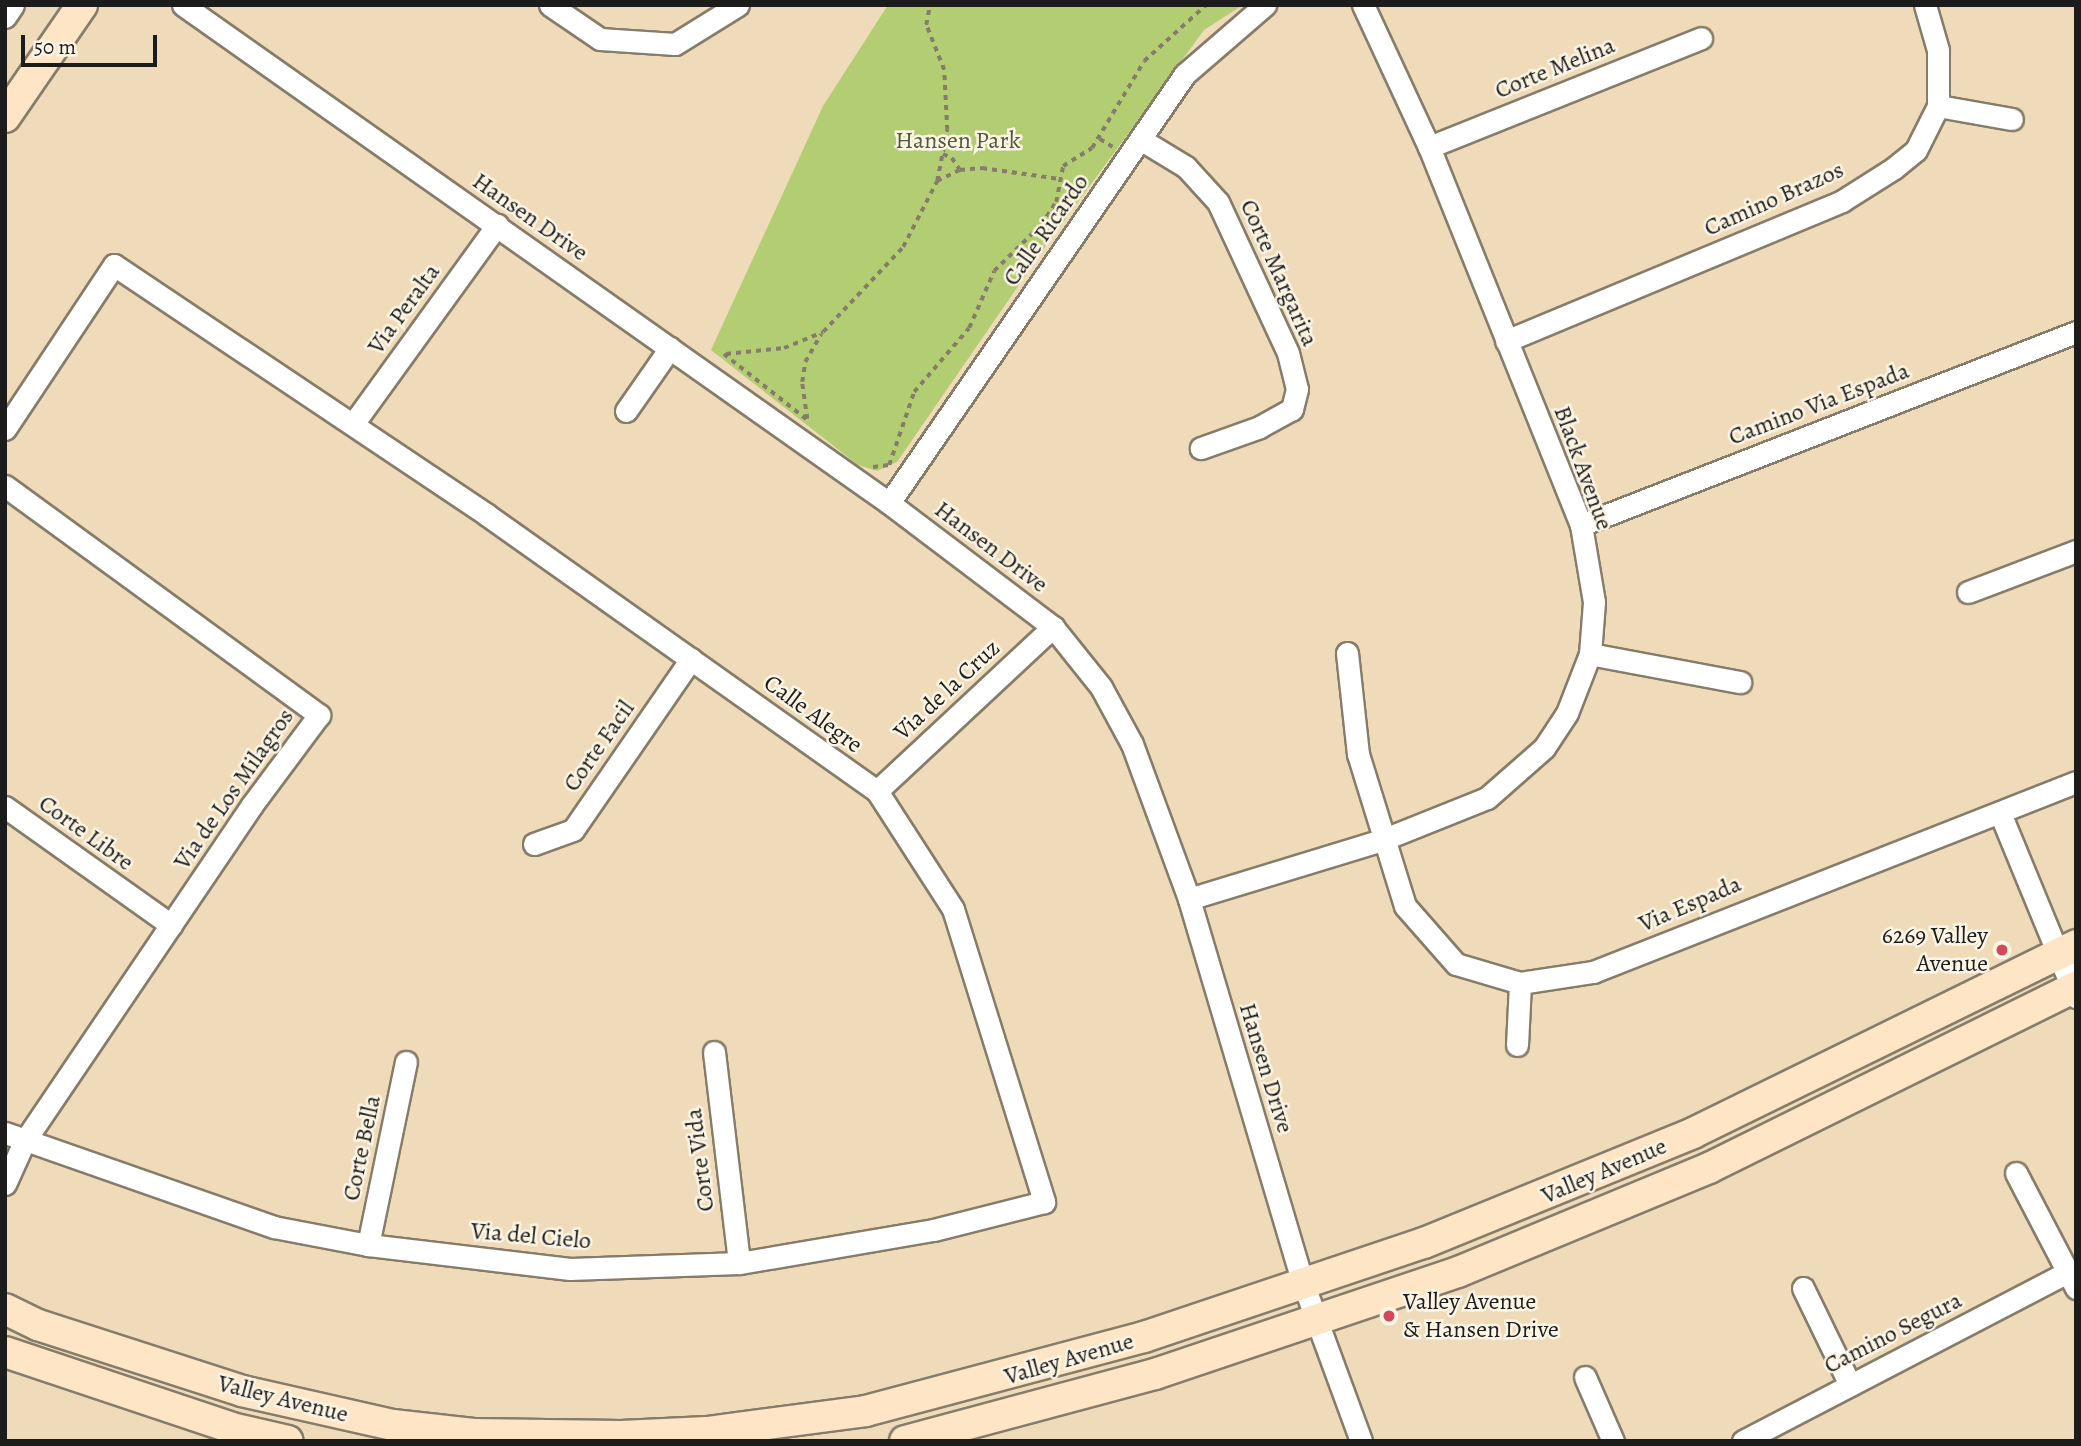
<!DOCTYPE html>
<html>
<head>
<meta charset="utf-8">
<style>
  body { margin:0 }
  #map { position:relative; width:2081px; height:1446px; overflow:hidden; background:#efdbb9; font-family:Alegreya,serif }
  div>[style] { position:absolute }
  .green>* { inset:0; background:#b3cd73 }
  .path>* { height:3.5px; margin-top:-1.75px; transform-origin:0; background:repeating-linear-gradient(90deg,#867c6a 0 5px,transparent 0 10px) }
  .roads { filter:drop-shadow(2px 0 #867c6a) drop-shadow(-2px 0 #867c6a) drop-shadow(0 2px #867c6a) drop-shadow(0 -2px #867c6a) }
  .minor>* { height:21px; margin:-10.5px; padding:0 10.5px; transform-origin:10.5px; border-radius:10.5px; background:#fff }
  .secondary>* { height:30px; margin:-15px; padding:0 15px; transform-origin:15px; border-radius:15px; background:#fde5c5 }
  .dots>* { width:19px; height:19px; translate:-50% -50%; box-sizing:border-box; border:4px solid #fcf5e5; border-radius:50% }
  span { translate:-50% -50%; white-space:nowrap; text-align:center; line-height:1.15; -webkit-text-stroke:5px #fcf5e5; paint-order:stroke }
  .street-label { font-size:24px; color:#1c1c1c }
  .park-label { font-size:24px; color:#515a3a }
  .poi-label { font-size:24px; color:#1c1c1c }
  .right { translate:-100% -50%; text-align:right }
  .left { translate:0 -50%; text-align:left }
  .frame { position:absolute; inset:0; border:7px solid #1c1c1c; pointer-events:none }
  .scale { position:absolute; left:21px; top:35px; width:136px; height:32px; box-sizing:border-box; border:4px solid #1c1c1c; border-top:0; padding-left:9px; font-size:21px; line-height:24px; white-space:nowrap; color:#1c1c1c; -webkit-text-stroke:5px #fcf5e5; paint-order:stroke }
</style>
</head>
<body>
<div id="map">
  <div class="green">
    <div style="clip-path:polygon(888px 5px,1243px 5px,1204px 30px,1045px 247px,897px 462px,877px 471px,858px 465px,711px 350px,823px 106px)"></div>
  </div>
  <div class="path">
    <div style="left:1100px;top:139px;width:15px;rotate:32deg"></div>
    <div style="left:943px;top:154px;width:10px;rotate:24deg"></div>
    <div style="left:952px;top:158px;width:14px;rotate:56deg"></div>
    <div style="left:937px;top:181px;width:25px;rotate:-26deg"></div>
    <div style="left:960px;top:170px;width:22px;rotate:-5deg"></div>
    <div style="left:982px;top:168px;width:78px;rotate:8.1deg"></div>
    <div style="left:724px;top:354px;width:110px;rotate:38.3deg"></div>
    <div style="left:726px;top:354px;width:58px;rotate:-5.9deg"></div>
    <div style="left:784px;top:348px;width:42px;rotate:-22.3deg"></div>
    <div style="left:823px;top:332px;width:117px;rotate:-46.7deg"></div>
    <div style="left:903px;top:247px;width:74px;rotate:-62.7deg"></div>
    <div style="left:937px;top:181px;width:52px;rotate:-78.9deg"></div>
    <div style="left:947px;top:130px;width:60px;rotate:-92.9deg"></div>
    <div style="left:944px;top:70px;width:48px;rotate:-111.8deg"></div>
    <div style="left:926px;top:25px;width:20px;rotate:-79deg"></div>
    <div style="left:807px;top:419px;width:37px;rotate:-98deg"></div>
    <div style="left:802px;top:382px;width:20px;rotate:-81deg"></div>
    <div style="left:805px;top:362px;width:32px;rotate:-60deg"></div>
    <div style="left:873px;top:467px;width:16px;rotate:-7deg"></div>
    <div style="left:889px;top:465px;width:77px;rotate:-71.1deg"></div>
    <div style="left:914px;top:392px;width:84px;rotate:-49.3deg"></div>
    <div style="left:969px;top:328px;width:62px;rotate:-66.3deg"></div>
    <div style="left:994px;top:271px;width:66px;rotate:-44.4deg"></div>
    <div style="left:1041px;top:225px;width:27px;rotate:-57deg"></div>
    <div style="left:1056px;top:202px;width:37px;rotate:-79deg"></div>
    <div style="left:1063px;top:166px;width:34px;rotate:-32deg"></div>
    <div style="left:1092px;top:148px;width:101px;rotate:-59.1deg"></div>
    <div style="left:1144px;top:61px;width:84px;rotate:-42.1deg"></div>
  </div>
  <div class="roads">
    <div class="minor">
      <div style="left:183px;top:5px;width:864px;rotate:35.2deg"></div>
      <div style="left:889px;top:503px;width:206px;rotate:37.1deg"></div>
      <div style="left:1053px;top:627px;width:77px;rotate:51.3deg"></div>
      <div style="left:1101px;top:687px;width:65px;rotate:61.5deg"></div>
      <div style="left:1132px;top:744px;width:165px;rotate:69.8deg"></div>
      <div style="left:1189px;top:899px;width:401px;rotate:73.5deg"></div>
      <div style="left:1303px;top:1283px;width:168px;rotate:69.8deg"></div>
      <div style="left:550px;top:5px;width:60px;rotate:34.2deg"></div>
      <div style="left:600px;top:39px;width:75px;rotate:3.8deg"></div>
      <div style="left:675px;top:44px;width:74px;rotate:-31.8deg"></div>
      <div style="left:5px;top:17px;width:14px;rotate:-56deg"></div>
      <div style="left:1938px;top:106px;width:75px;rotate:10deg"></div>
      <div style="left:1140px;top:139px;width:54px;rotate:31.3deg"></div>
      <div style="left:1186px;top:167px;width:47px;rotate:47.6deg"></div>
      <div style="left:1218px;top:202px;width:166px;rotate:65.1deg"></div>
      <div style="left:1288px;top:353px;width:37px;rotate:76deg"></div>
      <div style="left:1297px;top:389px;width:21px;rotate:104deg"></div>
      <div style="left:1292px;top:409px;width:37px;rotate:151deg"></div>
      <div style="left:1260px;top:427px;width:63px;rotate:160.4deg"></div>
      <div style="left:1429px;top:147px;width:293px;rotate:-21.8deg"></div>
      <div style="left:1506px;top:341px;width:364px;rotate:-22.6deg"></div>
      <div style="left:1842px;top:201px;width:62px;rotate:-32.4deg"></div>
      <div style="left:1894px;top:168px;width:28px;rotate:-39deg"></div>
      <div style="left:1916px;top:150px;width:49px;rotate:-63.4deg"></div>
      <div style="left:1938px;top:106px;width:56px;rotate:-90deg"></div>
      <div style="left:1938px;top:50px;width:47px;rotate:-106.1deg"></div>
      <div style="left:626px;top:411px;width:77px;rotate:-55.1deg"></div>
      <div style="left:353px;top:424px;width:246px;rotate:-54.1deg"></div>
      <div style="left:5px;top:429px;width:197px;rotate:-56.4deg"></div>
      <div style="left:114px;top:265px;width:449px;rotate:33.8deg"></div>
      <div style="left:487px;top:515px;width:478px;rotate:35.3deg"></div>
      <div style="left:877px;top:791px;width:140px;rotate:57.2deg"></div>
      <div style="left:953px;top:909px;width:307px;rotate:72.7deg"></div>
      <div style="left:1044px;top:1202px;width:114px;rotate:165.8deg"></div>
      <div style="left:933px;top:1230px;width:197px;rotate:170.3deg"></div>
      <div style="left:739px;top:1263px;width:169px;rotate:178deg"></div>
      <div style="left:570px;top:1269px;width:203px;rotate:-173.2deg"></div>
      <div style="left:368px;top:1245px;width:96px;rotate:-169.2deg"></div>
      <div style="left:274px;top:1227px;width:285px;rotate:-160.7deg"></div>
      <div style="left:5px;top:486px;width:389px;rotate:36.1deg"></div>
      <div style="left:319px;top:715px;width:112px;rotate:126.7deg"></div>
      <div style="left:252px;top:805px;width:407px;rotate:124.1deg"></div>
      <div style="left:24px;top:1142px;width:46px;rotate:114.3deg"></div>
      <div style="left:889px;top:503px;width:521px;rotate:-55.4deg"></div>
      <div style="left:1185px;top:74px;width:106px;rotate:-40.8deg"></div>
      <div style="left:1581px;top:525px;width:531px;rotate:-21.3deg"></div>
      <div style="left:1968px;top:592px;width:116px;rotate:-20.8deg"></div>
      <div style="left:1347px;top:653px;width:102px;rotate:83.8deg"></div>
      <div style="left:1358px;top:754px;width:159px;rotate:72.8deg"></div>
      <div style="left:1405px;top:906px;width:77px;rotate:48.7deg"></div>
      <div style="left:1456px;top:964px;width:67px;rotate:16.5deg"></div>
      <div style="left:1520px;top:983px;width:74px;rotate:-8.6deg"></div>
      <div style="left:1593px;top:972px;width:519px;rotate:-21.47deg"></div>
      <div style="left:1590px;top:654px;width:153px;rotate:10.6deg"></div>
      <div style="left:877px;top:791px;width:241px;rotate:-43deg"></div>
      <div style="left:5px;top:807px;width:204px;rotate:35.4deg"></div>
      <div style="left:2000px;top:813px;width:199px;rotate:67.6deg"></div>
      <div style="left:534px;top:844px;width:41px;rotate:-19.7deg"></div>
      <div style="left:573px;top:830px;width:208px;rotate:-55.4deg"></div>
      <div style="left:1189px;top:899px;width:202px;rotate:-17deg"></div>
      <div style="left:1382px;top:840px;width:113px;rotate:-21.8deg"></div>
      <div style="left:1487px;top:798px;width:76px;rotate:-41.3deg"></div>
      <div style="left:1544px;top:748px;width:42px;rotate:-56.7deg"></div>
      <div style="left:1567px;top:713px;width:63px;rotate:-68.7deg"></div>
      <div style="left:1590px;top:654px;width:52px;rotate:-85.6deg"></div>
      <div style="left:1594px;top:602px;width:78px;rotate:-99.6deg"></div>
      <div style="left:1581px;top:525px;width:407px;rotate:-111.9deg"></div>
      <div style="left:1429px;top:147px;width:157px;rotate:-114.9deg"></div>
      <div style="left:1517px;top:1045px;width:62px;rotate:-87.2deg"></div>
      <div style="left:714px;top:1052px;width:212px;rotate:83.2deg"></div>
      <div style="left:2016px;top:1173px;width:130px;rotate:62.4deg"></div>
      <div style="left:368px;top:1245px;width:187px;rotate:-78.3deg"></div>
      <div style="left:1803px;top:1288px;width:108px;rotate:64.1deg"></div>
      <div style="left:1585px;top:1377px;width:70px;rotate:66.4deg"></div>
      <div style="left:1743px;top:1441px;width:365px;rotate:-27.5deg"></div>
    </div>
    <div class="secondary">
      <div style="left:5px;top:117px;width:136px;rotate:-55.5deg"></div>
      <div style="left:5px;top:1309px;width:37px;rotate:26deg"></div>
      <div style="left:38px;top:1325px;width:214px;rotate:17.9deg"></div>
      <div style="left:242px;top:1391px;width:155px;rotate:12.7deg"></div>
      <div style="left:393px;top:1425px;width:81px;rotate:6.4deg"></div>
      <div style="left:473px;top:1434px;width:148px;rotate:0.8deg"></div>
      <div style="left:621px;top:1436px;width:86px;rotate:-2.7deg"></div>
      <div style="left:707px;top:1432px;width:160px;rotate:-7.5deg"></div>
      <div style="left:866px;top:1411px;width:288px;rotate:-14.9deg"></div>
      <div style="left:1144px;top:1337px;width:295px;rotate:-18.6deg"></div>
      <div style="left:1424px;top:1243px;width:291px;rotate:-22.2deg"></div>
      <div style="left:1693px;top:1133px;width:427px;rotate:-26.1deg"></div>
      <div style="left:5px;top:1352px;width:239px;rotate:18.5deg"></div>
      <div style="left:232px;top:1428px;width:57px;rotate:13.1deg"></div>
      <div style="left:905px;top:1441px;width:259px;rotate:-15deg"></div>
      <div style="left:1155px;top:1374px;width:320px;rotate:-18.6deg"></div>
      <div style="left:1458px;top:1272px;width:272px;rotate:-22.5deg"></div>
      <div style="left:1709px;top:1168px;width:409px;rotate:-26.3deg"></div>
    </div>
  </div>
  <div class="dots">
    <div style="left:2002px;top:950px;background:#d1495b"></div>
    <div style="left:1389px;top:1316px;background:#d1495b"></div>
  </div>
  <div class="street-label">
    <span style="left:1555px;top:68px;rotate:-22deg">Corte Melina</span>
    <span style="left:1774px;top:199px;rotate:-24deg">Camino Brazos</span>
    <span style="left:530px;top:217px;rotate:35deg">Hansen Drive</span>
    <span style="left:1046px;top:230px;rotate:-55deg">Calle Ricardo</span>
    <span style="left:1279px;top:273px;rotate:66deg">Corte Margarita</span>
    <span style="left:404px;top:309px;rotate:-54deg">Via Peralta</span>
    <span style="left:1819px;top:404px;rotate:-21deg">Camino Via Espada</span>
    <span style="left:1583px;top:468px;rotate:70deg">Black Avenue</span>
    <span style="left:991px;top:547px;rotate:37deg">Hansen Drive</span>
    <span style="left:947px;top:690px;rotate:-43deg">Via de la Cruz</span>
    <span style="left:813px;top:714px;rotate:36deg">Calle Alegre</span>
    <span style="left:599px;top:746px;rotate:-55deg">Corte Facil</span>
    <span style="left:234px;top:789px;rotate:-55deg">Via de Los Milagros</span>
    <span style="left:86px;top:833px;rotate:36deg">Corte Libre</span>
    <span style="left:1690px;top:904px;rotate:-23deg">Via Espada</span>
    <span style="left:1266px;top:1068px;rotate:73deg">Hansen Drive</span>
    <span style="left:362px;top:1148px;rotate:-78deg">Corte Bella</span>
    <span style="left:700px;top:1160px;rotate:-97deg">Corte Vida</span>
    <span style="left:1604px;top:1171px;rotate:-23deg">Valley Avenue</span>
    <span style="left:531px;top:1236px;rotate:5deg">Via del Cielo</span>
    <span style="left:1893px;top:1333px;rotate:-27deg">Camino Segura</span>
    <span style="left:1069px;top:1359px;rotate:-16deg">Valley Avenue</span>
    <span style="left:283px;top:1399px;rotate:14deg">Valley Avenue</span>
  </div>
  <div class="park-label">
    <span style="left:958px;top:141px">Hansen Park</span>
  </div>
  <div class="poi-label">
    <span class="right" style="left:1988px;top:950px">6269 Valley<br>Avenue</span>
    <span class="left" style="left:1403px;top:1316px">Valley Avenue<br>&amp; Hansen Drive</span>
  </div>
  <div class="frame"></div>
  <div class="scale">50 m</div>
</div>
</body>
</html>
